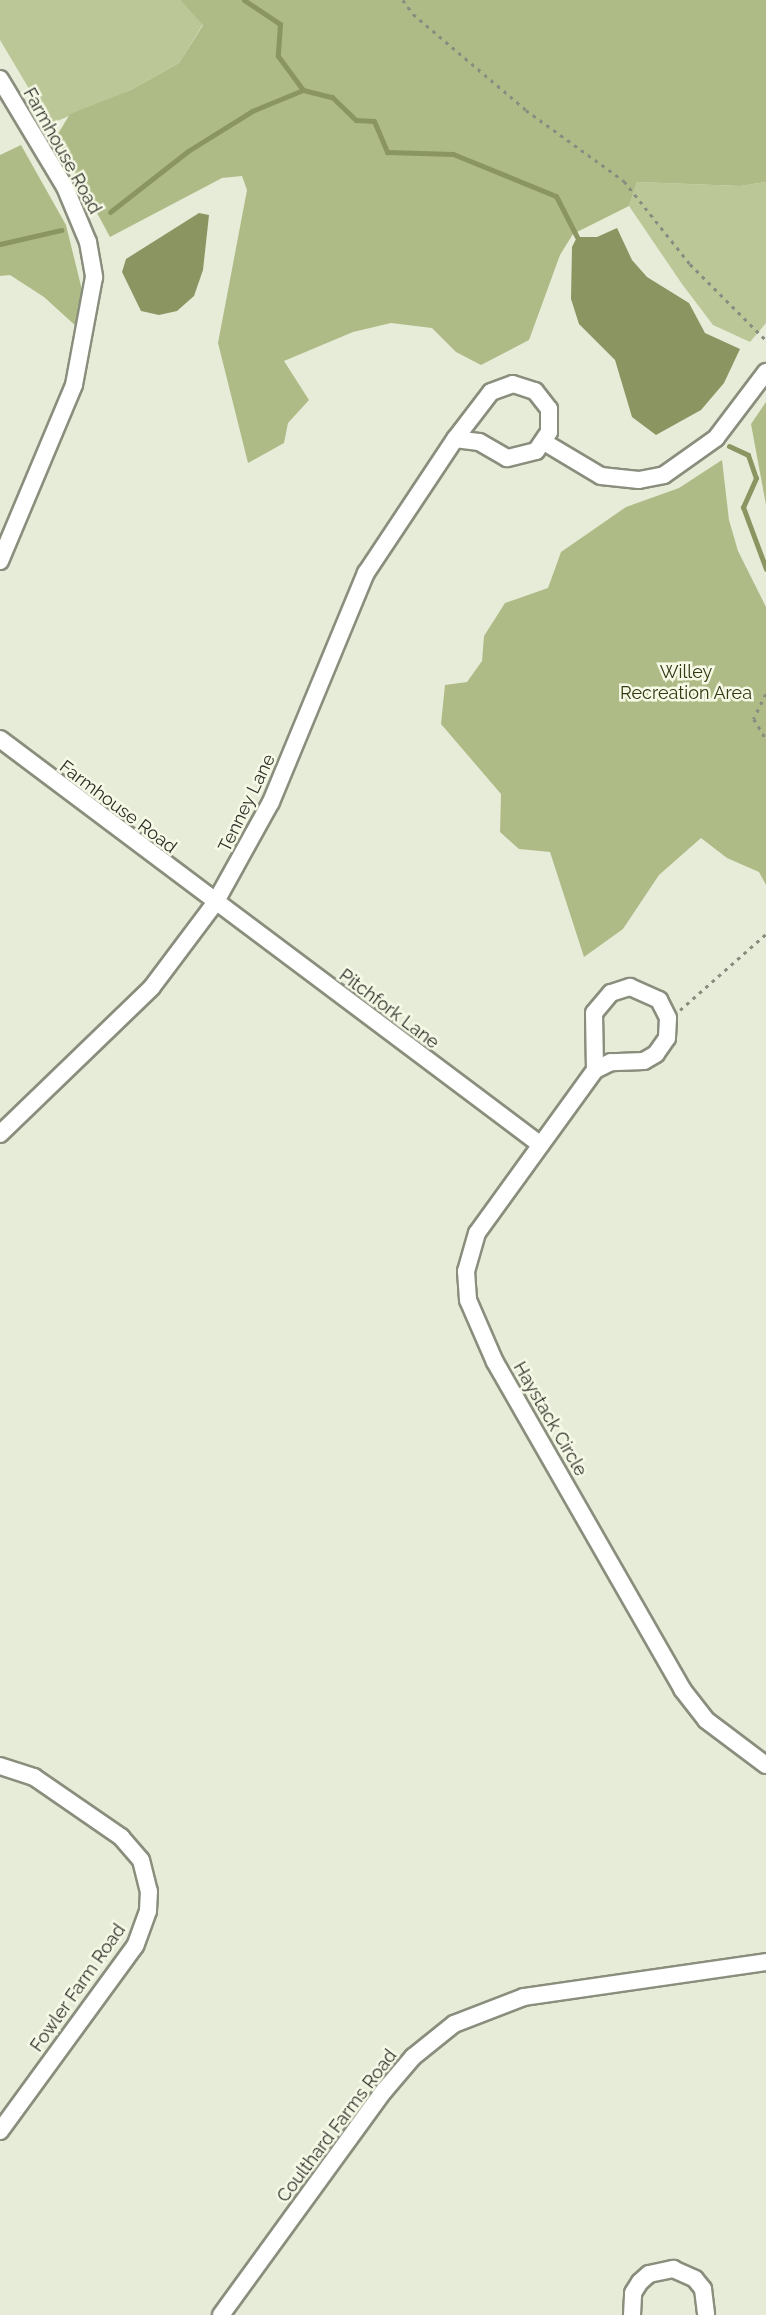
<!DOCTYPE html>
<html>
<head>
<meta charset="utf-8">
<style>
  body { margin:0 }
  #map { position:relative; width:766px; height:2315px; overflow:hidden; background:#e7ecd9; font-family:Raleway,sans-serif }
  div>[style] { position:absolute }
  .green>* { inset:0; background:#bcc798 }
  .forest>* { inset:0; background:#afbb86 }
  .water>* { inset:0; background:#8a9562 }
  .stream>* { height:5px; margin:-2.5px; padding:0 2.5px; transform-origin:2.5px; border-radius:2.5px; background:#8a9562 }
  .path>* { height:2.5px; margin-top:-1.25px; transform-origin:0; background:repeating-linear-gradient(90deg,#898c7f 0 3.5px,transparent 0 8.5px) }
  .roads { filter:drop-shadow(2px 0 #898e7d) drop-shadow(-2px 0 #898e7d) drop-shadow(0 2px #898e7d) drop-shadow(0 -2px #898e7d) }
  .street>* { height:16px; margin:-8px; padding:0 8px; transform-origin:8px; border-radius:8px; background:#fff }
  span { translate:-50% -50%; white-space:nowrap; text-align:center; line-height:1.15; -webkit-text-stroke:5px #f5f9e6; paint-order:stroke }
  .street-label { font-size:18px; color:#2e3029 }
  .park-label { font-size:18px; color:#333a12 }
</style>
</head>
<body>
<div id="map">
  <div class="green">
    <div style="clip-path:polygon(0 0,180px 0,203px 24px,179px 63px,131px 90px,50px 124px,0 40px)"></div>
    <div style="clip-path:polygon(637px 182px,740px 186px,766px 182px,766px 323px,750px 342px,713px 325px,682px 284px,629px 206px)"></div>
  </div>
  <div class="forest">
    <div style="clip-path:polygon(180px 0,766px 0,766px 182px,740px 186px,637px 182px,629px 206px,573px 234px,560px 255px,529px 340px,481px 365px,456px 352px,432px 328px,391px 323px,353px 332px,284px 361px,309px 400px,288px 423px,284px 443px,248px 463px,218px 343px,247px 190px,242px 176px,222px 178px,110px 237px,56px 137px,70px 114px,131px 90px,179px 63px,203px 25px)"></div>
    <div style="clip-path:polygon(21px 145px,66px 225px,83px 294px,78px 328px,44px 297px,10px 275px,0 276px,0 155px)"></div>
    <div style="clip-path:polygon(766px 402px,766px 505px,751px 424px)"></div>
    <div style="clip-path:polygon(722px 460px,729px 520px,738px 551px,766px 607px,766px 885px,759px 872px,727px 858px,701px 838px,659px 875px,623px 929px,584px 957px,550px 852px,519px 849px,500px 832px,501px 794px,441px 724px,445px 685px,467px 682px,482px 661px,484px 636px,505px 603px,548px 588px,561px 552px,626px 507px,679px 488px)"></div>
  </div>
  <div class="water">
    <div style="clip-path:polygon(199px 213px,209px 215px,203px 270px,194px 296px,177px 311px,159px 315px,141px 311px,122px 272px,126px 259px)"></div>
    <div style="clip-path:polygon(617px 228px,632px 260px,647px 277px,689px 303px,705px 333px,740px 349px,724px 383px,701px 410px,656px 435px,632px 417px,615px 360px,579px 324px,571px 299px,572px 247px,577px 237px,597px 237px)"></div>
  </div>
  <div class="stream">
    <div style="left:244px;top:0;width:43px;rotate:33.7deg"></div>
    <div style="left:280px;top:24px;width:32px;rotate:94deg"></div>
    <div style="left:278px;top:56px;width:42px;rotate:53.7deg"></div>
    <div style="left:303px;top:90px;width:30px;rotate:14deg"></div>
    <div style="left:332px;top:97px;width:33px;rotate:44deg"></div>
    <div style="left:356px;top:120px;width:18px;rotate:3deg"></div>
    <div style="left:374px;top:121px;width:34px;rotate:67deg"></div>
    <div style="left:387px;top:152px;width:66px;rotate:1.7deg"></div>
    <div style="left:453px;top:154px;width:111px;rotate:22.2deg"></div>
    <div style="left:556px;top:196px;width:46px;rotate:62.9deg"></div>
    <div style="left:110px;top:212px;width:99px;rotate:-38deg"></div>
    <div style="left:188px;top:151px;width:75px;rotate:-32deg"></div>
    <div style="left:252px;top:111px;width:55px;rotate:-22.4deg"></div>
    <div style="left:0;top:244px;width:63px;rotate:-12.9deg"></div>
    <div style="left:729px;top:446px;width:21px;rotate:25deg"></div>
    <div style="left:748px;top:455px;width:24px;rotate:71deg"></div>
    <div style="left:756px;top:478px;width:32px;rotate:114deg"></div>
    <div style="left:743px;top:507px;width:66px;rotate:69.6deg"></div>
  </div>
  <div class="path">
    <div style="left:403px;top:0;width:17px;rotate:54deg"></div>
    <div style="left:413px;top:14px;width:148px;rotate:40.3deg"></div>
    <div style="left:526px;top:110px;width:121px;rotate:35.9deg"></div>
    <div style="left:624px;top:181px;width:106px;rotate:51.5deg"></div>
    <div style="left:690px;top:264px;width:107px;rotate:45deg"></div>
    <div style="left:766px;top:694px;width:28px;rotate:116deg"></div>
    <div style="left:754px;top:719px;width:23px;rotate:59deg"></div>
    <div style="left:680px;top:1010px;width:115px;rotate:-41.5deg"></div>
  </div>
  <div class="roads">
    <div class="street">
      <div style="left:0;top:79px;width:126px;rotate:59deg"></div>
      <div style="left:65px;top:187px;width:60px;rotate:67.3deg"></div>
      <div style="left:88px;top:242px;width:36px;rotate:80deg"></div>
      <div style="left:94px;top:277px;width:110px;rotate:100.5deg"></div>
      <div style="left:74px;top:385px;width:191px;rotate:112.8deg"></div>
      <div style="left:513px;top:384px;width:23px;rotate:18deg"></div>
      <div style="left:535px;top:391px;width:23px;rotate:52deg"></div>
      <div style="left:549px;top:409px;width:23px;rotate:90deg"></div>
      <div style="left:549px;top:432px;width:23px;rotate:124deg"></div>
      <div style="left:536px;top:451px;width:30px;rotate:166deg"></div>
      <div style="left:507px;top:458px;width:32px;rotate:-150deg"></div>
      <div style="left:479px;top:442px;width:24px;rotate:-173deg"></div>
      <div style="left:455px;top:439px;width:59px;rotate:-52.5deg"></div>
      <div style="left:491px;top:392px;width:23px;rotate:-20deg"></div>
      <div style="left:544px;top:442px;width:66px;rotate:30.8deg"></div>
      <div style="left:601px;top:476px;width:38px;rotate:6deg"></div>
      <div style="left:639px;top:480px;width:25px;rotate:-11deg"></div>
      <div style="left:664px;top:475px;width:64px;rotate:-35.4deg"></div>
      <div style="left:716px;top:438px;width:83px;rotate:-52.9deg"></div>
      <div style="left:0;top:739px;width:676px;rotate:36.89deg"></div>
      <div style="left:630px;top:987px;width:32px;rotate:24deg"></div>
      <div style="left:659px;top:1000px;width:20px;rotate:63deg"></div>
      <div style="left:668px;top:1018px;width:20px;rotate:93deg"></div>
      <div style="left:667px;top:1038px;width:19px;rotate:125deg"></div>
      <div style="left:656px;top:1054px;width:14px;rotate:150deg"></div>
      <div style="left:644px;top:1061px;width:33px;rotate:178deg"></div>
      <div style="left:611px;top:1062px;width:18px;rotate:153deg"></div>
      <div style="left:595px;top:1070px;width:57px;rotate:-91deg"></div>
      <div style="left:594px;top:1013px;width:26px;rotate:-50deg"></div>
      <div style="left:611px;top:993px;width:20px;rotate:-18deg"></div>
      <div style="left:595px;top:1070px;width:201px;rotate:125.9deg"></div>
      <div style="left:477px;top:1233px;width:40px;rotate:106deg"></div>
      <div style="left:466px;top:1271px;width:29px;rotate:86deg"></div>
      <div style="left:468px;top:1300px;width:68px;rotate:66.5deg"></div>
      <div style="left:495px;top:1362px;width:377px;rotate:60.2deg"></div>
      <div style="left:682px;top:1689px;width:39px;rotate:52deg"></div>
      <div style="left:706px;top:1720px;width:75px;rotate:36.9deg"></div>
      <div style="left:0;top:1134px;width:211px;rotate:-44deg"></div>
      <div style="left:152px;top:987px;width:105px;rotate:-53.1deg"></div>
      <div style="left:215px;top:903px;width:115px;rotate:-61deg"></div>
      <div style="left:271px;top:802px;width:248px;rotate:-67.5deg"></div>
      <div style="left:366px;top:573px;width:161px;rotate:-56.4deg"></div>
      <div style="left:0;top:1766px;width:36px;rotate:18deg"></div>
      <div style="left:34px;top:1777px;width:106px;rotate:34.6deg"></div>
      <div style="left:121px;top:1837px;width:30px;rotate:49deg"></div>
      <div style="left:141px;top:1860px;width:32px;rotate:76deg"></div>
      <div style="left:149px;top:1891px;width:20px;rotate:93deg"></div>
      <div style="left:148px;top:1911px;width:37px;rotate:110deg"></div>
      <div style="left:135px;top:1946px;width:229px;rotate:126.1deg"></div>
      <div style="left:221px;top:2315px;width:277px;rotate:-54deg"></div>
      <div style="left:384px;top:2091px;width:45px;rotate:-49.5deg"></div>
      <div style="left:413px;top:2057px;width:53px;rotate:-38.8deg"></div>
      <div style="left:454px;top:2024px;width:75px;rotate:-21.1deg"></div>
      <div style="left:524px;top:1997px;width:245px;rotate:-8.2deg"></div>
      <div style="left:632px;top:2315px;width:22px;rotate:-87deg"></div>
      <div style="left:633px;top:2293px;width:13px;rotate:-58deg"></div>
      <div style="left:640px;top:2282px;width:12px;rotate:-42deg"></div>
      <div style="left:649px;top:2274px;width:25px;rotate:-12deg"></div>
      <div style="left:673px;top:2269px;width:24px;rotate:24deg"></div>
      <div style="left:695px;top:2279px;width:13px;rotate:51deg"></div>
      <div style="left:703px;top:2289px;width:26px;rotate:83deg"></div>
    </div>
  </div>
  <div class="street-label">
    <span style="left:62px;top:151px;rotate:61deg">Farmhouse Road</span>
    <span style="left:247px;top:803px;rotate:-64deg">Tenney Lane</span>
    <span style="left:118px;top:807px;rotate:37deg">Farmhouse Road</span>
    <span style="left:389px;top:1009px;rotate:37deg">Pitchfork Lane</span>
    <span style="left:550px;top:1419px;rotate:60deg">Haystack Circle</span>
    <span style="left:78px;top:1988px;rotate:-55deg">Fowler Farm Road</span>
    <span style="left:337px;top:2126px;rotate:-53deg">Coulthard Farms Road</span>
  </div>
  <div class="park-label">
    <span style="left:686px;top:683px">Willey<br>Recreation Area</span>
  </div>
</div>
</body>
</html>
